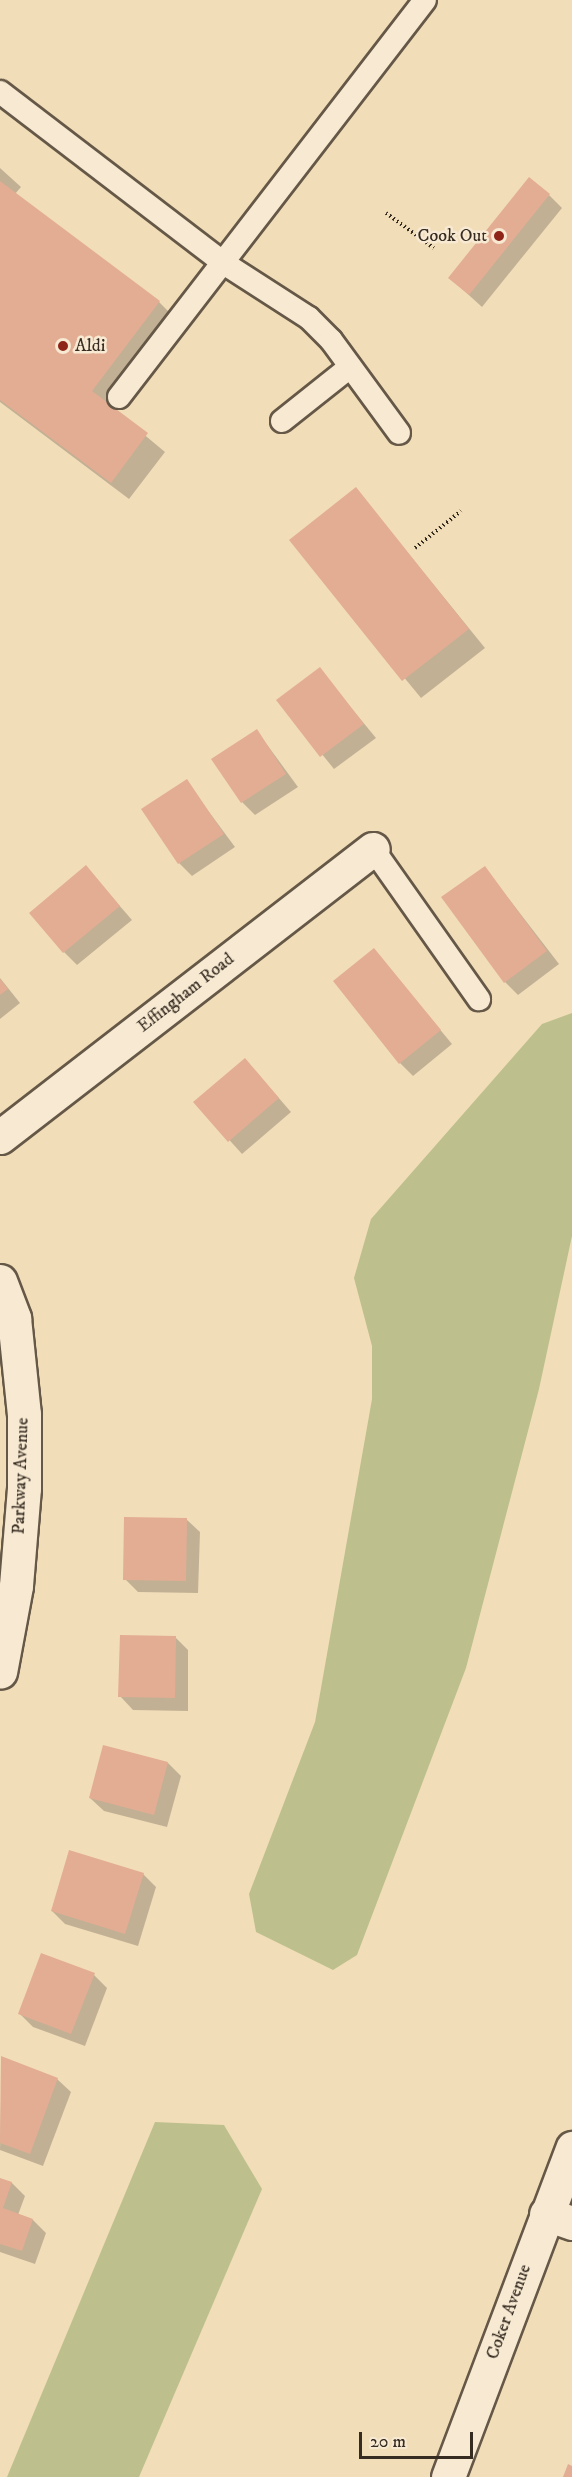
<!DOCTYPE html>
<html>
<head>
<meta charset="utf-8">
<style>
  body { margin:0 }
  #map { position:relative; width:572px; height:2477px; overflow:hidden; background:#f2ddb9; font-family:"IM FELL DW Pica",serif }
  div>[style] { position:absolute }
  .green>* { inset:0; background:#bdc08d }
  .shadow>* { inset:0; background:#0003 }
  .building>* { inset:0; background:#e3ad93 }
  .path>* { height:4px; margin-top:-2px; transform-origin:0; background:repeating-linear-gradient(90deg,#362c21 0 1.5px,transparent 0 4.5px) }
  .roads { filter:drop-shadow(2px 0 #655847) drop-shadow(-2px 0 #655847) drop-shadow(0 2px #655847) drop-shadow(0 -2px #655847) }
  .lane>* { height:22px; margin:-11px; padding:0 11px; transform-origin:11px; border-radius:11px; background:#f7e9d2 }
  .street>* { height:33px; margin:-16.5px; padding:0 16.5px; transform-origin:16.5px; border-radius:16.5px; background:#f7e9d2 }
  .dots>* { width:16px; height:16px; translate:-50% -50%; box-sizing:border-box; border:3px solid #f7e9d2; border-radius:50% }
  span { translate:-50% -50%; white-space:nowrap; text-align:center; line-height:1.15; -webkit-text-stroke:5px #f7e9d2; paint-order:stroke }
  .poi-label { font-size:18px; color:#362c21 }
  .right { translate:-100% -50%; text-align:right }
  .left { translate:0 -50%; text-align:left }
  .street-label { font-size:18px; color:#362c21 }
  .scale { position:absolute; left:359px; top:2432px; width:114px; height:27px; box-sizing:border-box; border:3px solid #362c21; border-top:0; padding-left:8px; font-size:18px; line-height:21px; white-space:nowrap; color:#362c21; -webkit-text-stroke:4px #f7e9d2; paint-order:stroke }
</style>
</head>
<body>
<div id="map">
  <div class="green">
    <div style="clip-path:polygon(572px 1013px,572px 1236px,539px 1389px,466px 1668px,357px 1955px,333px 1970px,256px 1932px,249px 1894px,315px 1722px,372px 1399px,372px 1346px,354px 1278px,371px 1219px,542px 1024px)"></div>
    <div style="clip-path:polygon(155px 2122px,224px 2125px,262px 2189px,139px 2477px,7px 2477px)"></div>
  </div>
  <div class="shadow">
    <div style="clip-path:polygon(0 168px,21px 187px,15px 194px,159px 302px,177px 320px,111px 407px,165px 452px,129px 499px,0 402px)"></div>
    <div style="clip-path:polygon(549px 195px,562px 208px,482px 307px,450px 278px)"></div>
    <div style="clip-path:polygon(356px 489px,485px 648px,421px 698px,291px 540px)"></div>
    <div style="clip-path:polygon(319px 669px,376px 738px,334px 769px,278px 700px)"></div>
    <div style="clip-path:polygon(257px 731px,298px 787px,255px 815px,242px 802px)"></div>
    <div style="clip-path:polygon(186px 781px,235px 847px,192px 876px,179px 863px)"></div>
    <div style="clip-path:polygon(86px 867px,132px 920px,77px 965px,64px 952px)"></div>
    <div style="clip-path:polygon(485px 868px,559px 964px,518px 995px,505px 982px)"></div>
    <div style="clip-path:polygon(374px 950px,452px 1044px,413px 1076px,400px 1063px)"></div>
    <div style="clip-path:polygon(0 978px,20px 1003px,0 1019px)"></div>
    <div style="clip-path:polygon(257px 1073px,291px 1112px,242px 1154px,195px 1102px)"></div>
    <div style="clip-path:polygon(186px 1519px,200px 1532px,198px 1593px,138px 1592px,125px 1579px)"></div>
    <div style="clip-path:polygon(175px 1637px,188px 1650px,188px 1711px,133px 1710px,120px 1696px)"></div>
    <div style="clip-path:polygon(168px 1763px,181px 1776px,167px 1827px,104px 1811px,90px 1798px)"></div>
    <div style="clip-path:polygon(143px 1874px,156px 1887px,138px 1946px,65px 1924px,52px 1911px)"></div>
    <div style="clip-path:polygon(94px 1975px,107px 1988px,85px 2046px,33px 2027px,20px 2014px)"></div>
    <div style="clip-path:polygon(2px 2058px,57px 2079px,71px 2092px,43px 2166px,0 2150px)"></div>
    <div style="clip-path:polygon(0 2179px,12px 2183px,25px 2196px,18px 2215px,33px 2220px,46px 2233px,35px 2264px,0 2252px)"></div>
  </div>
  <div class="building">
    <div style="clip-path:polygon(529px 177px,550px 194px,469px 295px,448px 278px)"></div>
    <div style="clip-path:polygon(0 181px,160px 301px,92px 391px,148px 433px,111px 483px,0 400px)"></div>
    <div style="clip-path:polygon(356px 487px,469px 629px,402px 681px,289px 540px)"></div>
    <div style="clip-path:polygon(320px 667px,364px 724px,320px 757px,276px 700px)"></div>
    <div style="clip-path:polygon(257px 729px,286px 774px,241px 803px,211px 759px)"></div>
    <div style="clip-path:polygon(187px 779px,224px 834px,178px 864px,141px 809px)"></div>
    <div style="clip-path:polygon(86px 865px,120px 906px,63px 953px,29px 913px)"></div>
    <div style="clip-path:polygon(485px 866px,547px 951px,504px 983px,441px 897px)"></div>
    <div style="clip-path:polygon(374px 948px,441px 1030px,399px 1064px,333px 981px)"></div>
    <div style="clip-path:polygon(0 979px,8px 989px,0 995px)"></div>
    <div style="clip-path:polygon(245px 1058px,279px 1098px,228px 1142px,193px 1102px)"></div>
    <div style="clip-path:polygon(124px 1517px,187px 1518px,186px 1581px,123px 1580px)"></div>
    <div style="clip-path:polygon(120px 1635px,176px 1636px,175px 1698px,118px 1697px)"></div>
    <div style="clip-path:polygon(103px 1745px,168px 1762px,154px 1815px,89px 1798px)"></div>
    <div style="clip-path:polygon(69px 1850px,144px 1873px,125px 1934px,51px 1911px)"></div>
    <div style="clip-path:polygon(41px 1953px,95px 1973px,71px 2034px,18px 2014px)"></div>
    <div style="clip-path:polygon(1px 2056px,58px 2078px,30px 2154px,0 2143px)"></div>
    <div style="clip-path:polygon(0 2178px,12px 2182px,3px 2208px,33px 2219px,22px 2251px,0 2244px)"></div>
    <div style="clip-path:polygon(568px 2464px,572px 2466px,572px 2477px,563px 2477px)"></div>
  </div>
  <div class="path">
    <div style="left:386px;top:213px;width:59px;rotate:36.1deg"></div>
    <div style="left:415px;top:548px;width:59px;rotate:-38.8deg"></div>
  </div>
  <div class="roads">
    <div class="lane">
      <div style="left:0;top:92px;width:280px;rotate:37.4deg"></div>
      <div style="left:222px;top:262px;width:103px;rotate:32.8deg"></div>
      <div style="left:309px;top:318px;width:31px;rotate:45deg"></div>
      <div style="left:331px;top:340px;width:115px;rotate:53.8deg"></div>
      <div style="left:119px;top:397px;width:501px;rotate:-52.38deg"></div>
      <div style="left:282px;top:421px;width:87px;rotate:-38.5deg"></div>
      <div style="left:373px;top:849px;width:184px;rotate:54.8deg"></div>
    </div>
    <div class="street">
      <div style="left:0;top:1137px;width:471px;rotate:-37.7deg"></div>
      <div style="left:0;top:1281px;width:40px;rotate:69deg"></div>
      <div style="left:14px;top:1318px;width:97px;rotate:84.1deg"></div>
      <div style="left:24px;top:1414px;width:74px;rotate:90deg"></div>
      <div style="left:24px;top:1488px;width:98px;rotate:94.7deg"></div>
      <div style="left:16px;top:1586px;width:87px;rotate:100.5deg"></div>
      <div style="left:546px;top:2214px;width:28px;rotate:19deg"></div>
      <div style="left:448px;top:2477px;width:352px;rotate:-69.3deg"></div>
    </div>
  </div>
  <div class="dots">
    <div style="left:499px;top:236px;background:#8f2418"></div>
    <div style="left:63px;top:346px;background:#8f2418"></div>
  </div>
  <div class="poi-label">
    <span class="right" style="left:487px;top:236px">Cook Out</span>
    <span class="left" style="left:75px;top:346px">Aldi</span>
  </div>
  <div class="street-label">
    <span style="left:186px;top:993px;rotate:-38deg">Effingham Road</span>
    <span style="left:21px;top:1476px;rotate:-88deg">Parkway Avenue</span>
    <span style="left:509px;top:2312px;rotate:-70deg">Coker Avenue</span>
  </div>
  <div class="scale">20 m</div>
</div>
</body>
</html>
